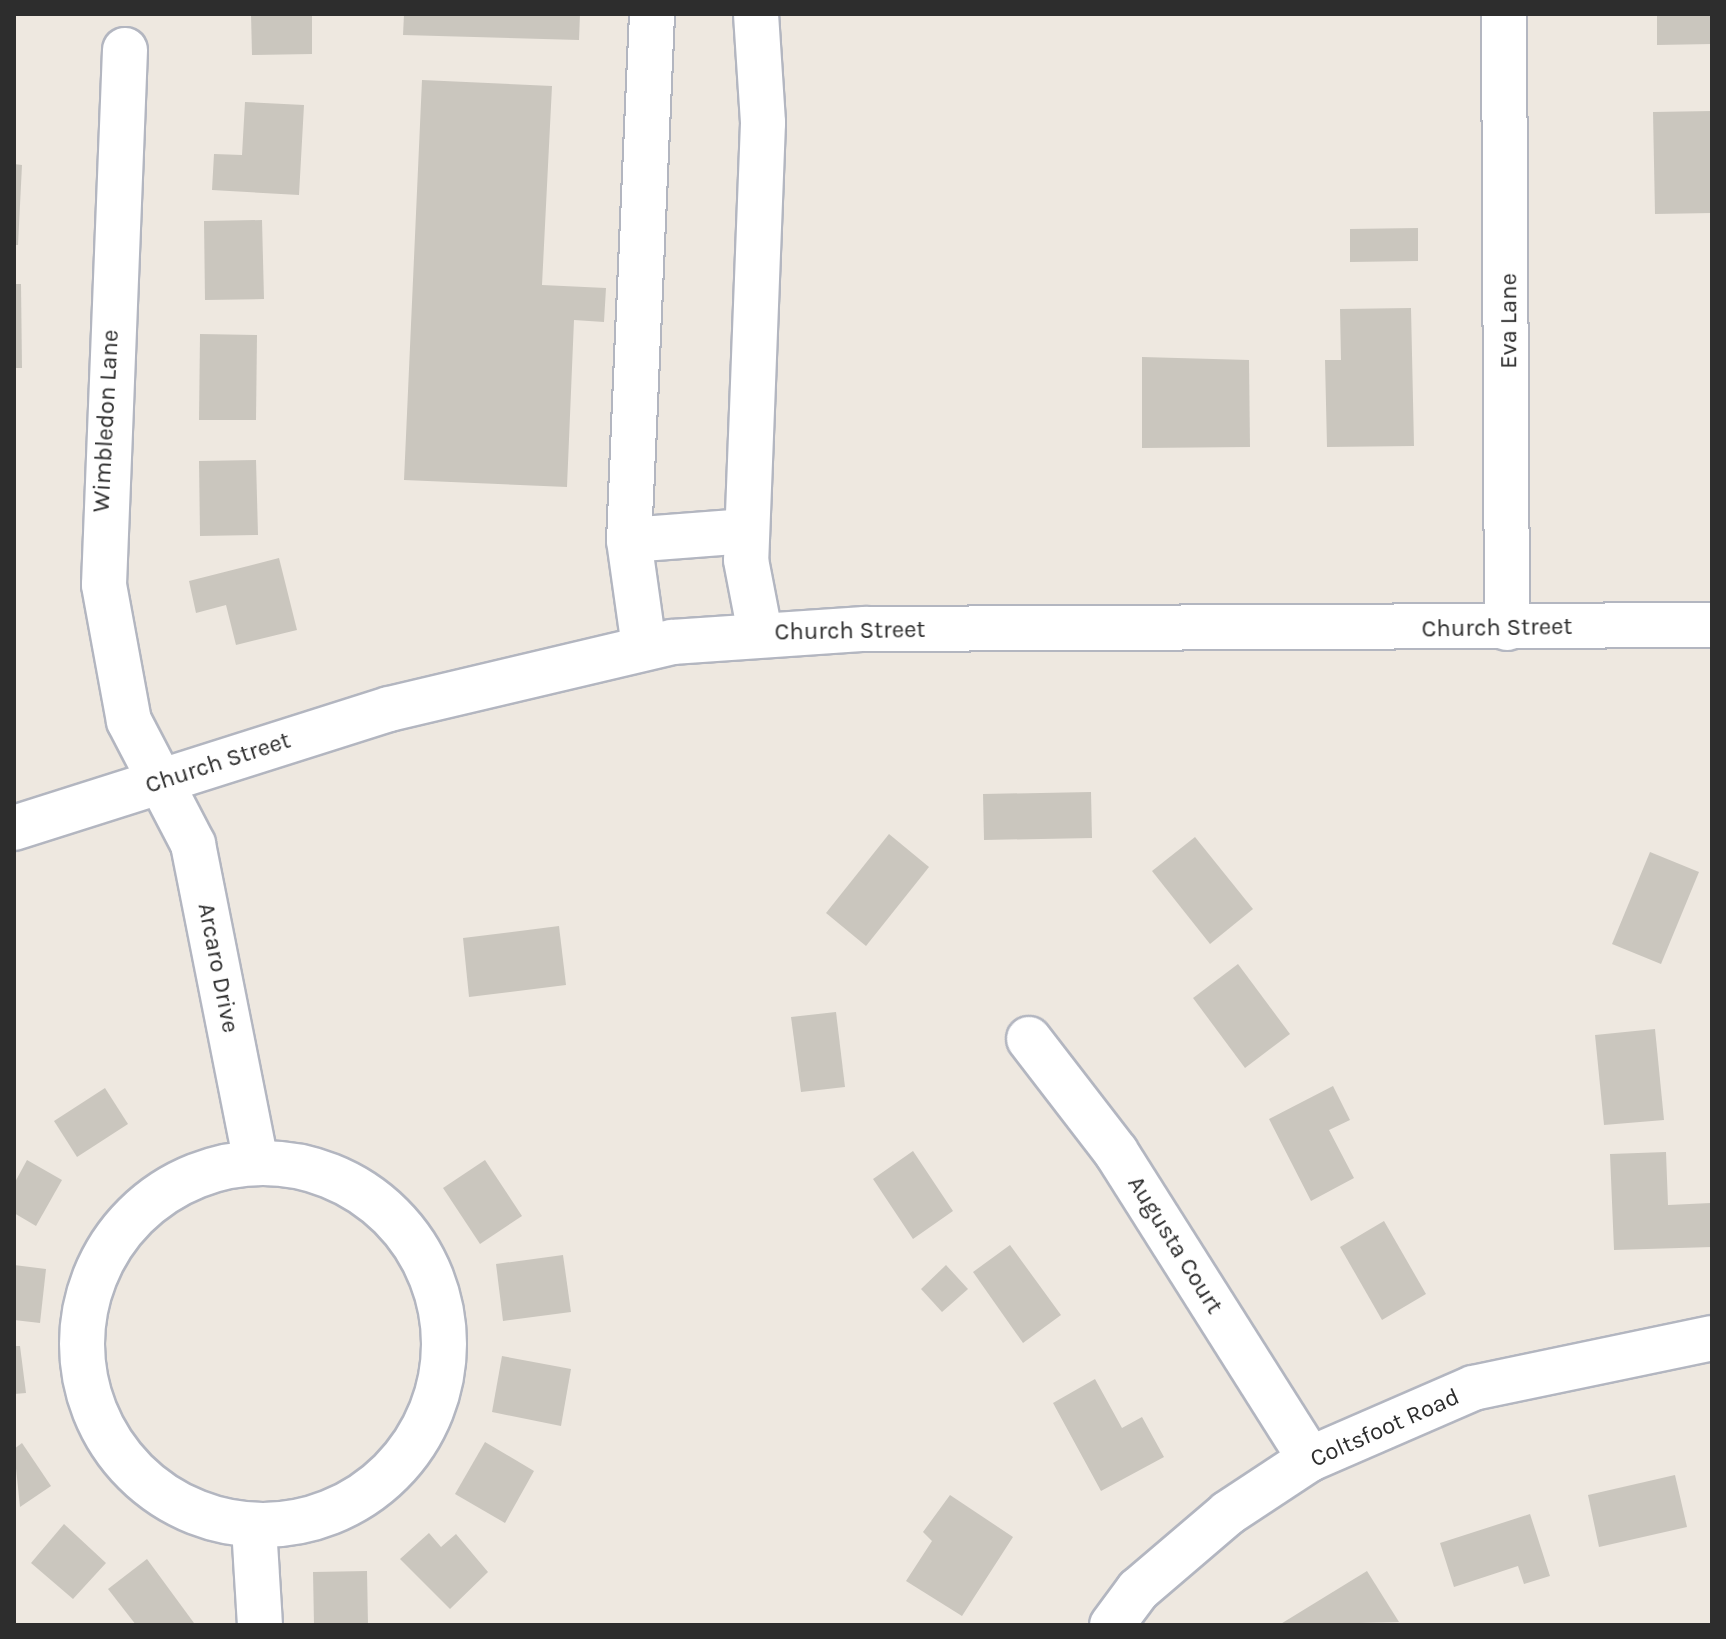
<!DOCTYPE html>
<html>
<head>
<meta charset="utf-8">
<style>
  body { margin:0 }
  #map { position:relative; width:1726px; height:1639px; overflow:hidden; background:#eee8e0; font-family:Karla,sans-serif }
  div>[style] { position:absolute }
  .building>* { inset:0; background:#cac6be }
  .roads { filter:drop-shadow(2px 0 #b3b6c0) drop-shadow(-2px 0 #b3b6c0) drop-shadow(0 2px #b3b6c0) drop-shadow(0 -2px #b3b6c0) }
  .minor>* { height:44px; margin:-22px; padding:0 22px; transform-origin:22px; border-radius:22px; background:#fff }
  .minor>.ring { margin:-22px; padding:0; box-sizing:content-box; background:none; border:44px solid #fff; border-radius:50% }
  span { translate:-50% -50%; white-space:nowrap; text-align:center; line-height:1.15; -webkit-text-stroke:8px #fff; paint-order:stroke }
  .street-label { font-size:24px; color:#2d2d2d }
  .frame { position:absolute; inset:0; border:16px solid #2d2d2d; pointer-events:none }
</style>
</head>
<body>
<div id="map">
  <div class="building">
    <div style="clip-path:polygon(251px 14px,312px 14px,312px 54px,252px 55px)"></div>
    <div style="clip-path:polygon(404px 14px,580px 14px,579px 40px,403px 35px)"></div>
    <div style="clip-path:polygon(1657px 14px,1712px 14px,1712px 44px,1657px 45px)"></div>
    <div style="clip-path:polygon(422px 80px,552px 86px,542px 285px,606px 288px,604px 322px,574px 320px,567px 487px,404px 480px)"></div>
    <div style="clip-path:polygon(245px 102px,304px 105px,299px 195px,212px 190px,214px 154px,242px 155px)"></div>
    <div style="clip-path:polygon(1712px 111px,1712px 213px,1655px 214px,1653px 112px)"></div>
    <div style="clip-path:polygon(14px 164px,22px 165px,18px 245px,14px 245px)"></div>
    <div style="clip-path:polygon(262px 220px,264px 299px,205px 300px,204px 221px)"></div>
    <div style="clip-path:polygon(1418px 228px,1418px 261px,1350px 262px,1350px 229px)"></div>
    <div style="clip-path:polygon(14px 284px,21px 284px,22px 368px,14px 368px)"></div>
    <div style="clip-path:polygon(1411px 308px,1414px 446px,1327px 447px,1325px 360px,1341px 360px,1340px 309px)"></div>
    <div style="clip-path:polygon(200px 334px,257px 335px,256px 420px,199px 420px)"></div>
    <div style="clip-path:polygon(1142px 357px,1249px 360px,1250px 447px,1142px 448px)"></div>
    <div style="clip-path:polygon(256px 460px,258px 535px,200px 536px,199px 461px)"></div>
    <div style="clip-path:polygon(279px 558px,297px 630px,236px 645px,226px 605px,196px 613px,189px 581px)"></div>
    <div style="clip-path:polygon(1091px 792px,1092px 838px,984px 840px,983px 794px)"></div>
    <div style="clip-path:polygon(889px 834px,929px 867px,866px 946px,826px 913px)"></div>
    <div style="clip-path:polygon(1195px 837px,1253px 909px,1210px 944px,1152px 871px)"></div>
    <div style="clip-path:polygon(1650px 852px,1699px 872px,1661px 964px,1612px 944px)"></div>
    <div style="clip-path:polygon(559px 926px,566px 985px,469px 997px,463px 938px)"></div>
    <div style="clip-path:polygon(1238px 964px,1290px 1034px,1245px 1068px,1193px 998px)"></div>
    <div style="clip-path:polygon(836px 1012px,845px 1087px,801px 1092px,791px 1017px)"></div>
    <div style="clip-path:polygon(1655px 1029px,1664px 1120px,1604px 1125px,1595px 1035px)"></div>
    <div style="clip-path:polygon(1333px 1086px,1350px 1120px,1329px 1130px,1354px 1178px,1311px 1201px,1269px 1119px)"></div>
    <div style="clip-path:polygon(105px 1088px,128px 1124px,77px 1157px,54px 1121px)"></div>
    <div style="clip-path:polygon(913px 1151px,953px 1211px,913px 1239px,873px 1179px)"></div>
    <div style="clip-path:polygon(1666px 1152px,1668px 1205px,1711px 1203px,1712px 1247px,1614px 1250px,1610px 1154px)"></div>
    <div style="clip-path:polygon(27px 1160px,62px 1180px,36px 1226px,14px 1213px,14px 1184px)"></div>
    <div style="clip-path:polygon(485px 1160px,522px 1216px,480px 1244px,443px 1188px)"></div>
    <div style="clip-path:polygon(1384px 1221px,1426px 1294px,1382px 1320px,1340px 1247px)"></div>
    <div style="clip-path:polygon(1010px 1245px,1061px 1315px,1023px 1343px,973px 1272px)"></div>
    <div style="clip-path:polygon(563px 1255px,571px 1312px,503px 1321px,496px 1264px)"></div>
    <div style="clip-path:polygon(14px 1265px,46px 1269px,40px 1323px,14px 1320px)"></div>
    <div style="clip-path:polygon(946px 1265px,968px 1289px,942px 1312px,921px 1289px)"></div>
    <div style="clip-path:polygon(14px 1346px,20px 1346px,26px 1393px,14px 1394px)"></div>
    <div style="clip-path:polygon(502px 1356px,571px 1369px,561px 1426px,492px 1412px)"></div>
    <div style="clip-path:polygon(1095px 1379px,1122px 1428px,1142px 1417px,1164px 1457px,1101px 1491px,1053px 1403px)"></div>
    <div style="clip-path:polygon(485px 1442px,534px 1471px,505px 1523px,455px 1494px)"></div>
    <div style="clip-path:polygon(22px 1443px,51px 1486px,20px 1507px,14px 1449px)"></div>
    <div style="clip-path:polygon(1675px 1475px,1687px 1527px,1599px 1547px,1588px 1495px)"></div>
    <div style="clip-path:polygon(950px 1495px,1013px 1537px,962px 1616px,906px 1581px,932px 1541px,923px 1532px)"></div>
    <div style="clip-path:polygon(1530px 1514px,1550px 1576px,1524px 1584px,1518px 1566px,1454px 1587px,1440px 1543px)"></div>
    <div style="clip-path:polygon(64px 1524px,106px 1563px,73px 1599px,31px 1563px)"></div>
    <div style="clip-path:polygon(429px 1533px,441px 1547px,456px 1534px,488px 1572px,450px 1609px,400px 1559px)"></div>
    <div style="clip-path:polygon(147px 1559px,194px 1623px,191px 1625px,136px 1625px,108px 1589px)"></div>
    <div style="clip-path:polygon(367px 1571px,368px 1625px,314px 1625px,313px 1572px)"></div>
    <div style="clip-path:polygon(1367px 1571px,1399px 1622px,1279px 1625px)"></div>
  </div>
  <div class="roads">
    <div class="minor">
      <div style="left:652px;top:14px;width:527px;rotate:92.5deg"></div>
      <div style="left:629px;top:540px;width:118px;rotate:-4.4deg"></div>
      <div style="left:756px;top:14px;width:109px;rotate:86.3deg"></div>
      <div style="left:763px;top:123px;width:437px;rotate:92.2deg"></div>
      <div style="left:746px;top:560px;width:74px;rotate:79.1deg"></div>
      <div style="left:1504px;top:14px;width:614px;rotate:89.72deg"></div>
      <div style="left:125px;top:50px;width:535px;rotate:92.25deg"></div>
      <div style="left:104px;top:585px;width:138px;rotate:79.6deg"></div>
      <div style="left:129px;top:721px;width:139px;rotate:62.5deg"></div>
      <div style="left:193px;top:844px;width:323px;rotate:78.8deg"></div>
      <div style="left:629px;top:540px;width:108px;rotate:82deg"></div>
      <div style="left:14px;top:828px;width:393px;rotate:-17.6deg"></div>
      <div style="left:389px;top:709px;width:291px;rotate:-13.3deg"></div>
      <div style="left:672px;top:642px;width:193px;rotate:-3.9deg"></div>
      <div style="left:865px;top:629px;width:847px;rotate:-0.27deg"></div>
      <div style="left:1029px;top:1039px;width:143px;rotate:52.4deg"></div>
      <div style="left:1116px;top:1152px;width:363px;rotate:57.7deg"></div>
      <div class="ring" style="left:82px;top:1163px;width:318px;height:318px"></div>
      <div style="left:254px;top:1527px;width:98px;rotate:86.5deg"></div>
      <div style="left:1112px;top:1625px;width:44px;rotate:-53.4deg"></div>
      <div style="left:1138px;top:1590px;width:118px;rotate:-40.5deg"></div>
      <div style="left:1228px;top:1513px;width:98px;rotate:-33.4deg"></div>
      <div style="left:1310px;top:1459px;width:178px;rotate:-23.5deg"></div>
      <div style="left:1473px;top:1388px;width:244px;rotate:-11.8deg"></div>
    </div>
  </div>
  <div class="street-label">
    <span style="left:1509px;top:321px;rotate:-90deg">Eva Lane</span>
    <span style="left:106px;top:421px;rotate:-87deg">Wimbledon Lane</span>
    <span style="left:1497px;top:628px;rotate:-1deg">Church Street</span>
    <span style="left:850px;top:631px;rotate:-1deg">Church Street</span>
    <span style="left:218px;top:763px;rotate:-18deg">Church Street</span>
    <span style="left:218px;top:968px;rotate:79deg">Arcaro Drive</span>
    <span style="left:1175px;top:1245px;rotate:58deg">Augusta Court</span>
    <span style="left:1385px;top:1428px;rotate:-24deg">Coltsfoot Road</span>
  </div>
  <div class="frame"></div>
</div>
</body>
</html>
